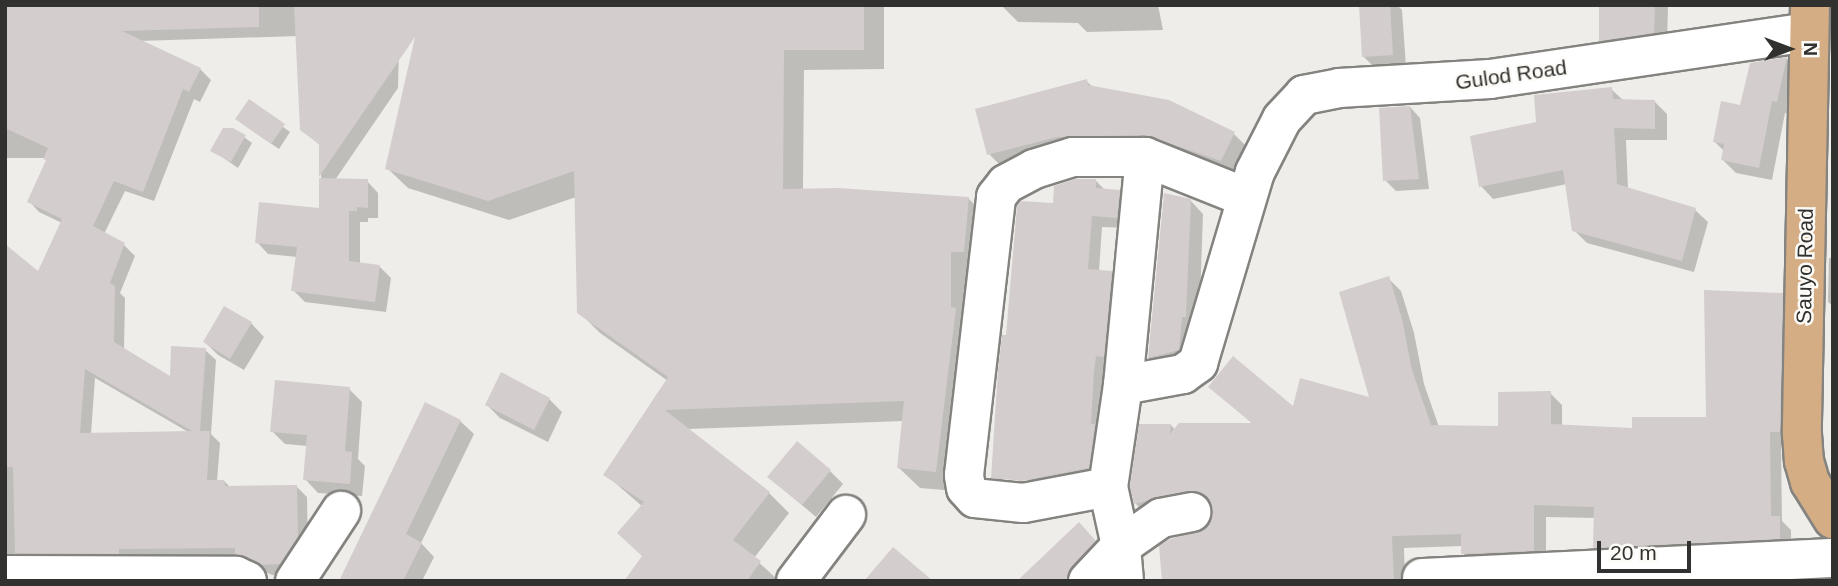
<!DOCTYPE html>
<html>
<head>
<meta charset="utf-8">
<style>
  body { margin:0 }
  #map { position:relative; width:1838px; height:586px; overflow:hidden; background:#efede9; font-family:Arial,sans-serif }
  div>[style] { position:absolute }
  .shadow>* { inset:0; background:#0003 }
  .building>* { inset:0; background:#d3cecd }
  .roads { filter:drop-shadow(2px 0 #84837f) drop-shadow(-2px 0 #84837f) drop-shadow(0 2px #84837f) drop-shadow(0 -2px #84837f) }
  .minor>* { height:38px; margin:-19px; padding:0 19px; transform-origin:19px; border-radius:19px; background:#fff }
  .major>* { height:38px; margin:-19px; padding:0 19px; transform-origin:19px; border-radius:19px; background:#d4ad85 }
  span { translate:-50% -50%; white-space:nowrap; text-align:center; line-height:1.15; -webkit-text-stroke:5px #fcfbf7; paint-order:stroke }
  .street-label { font-size:21px; color:#31312f }
  .frame { position:absolute; inset:0; border:7px solid #31312f; pointer-events:none }
  .north { position:absolute; left:1754px; top:14px; width:70px; height:70px; -webkit-text-stroke:5px #fcfbf7; paint-order:stroke; rotate:90deg; font-size:19px; font-weight:700; line-height:28px; text-align:center; color:#31312f }
  .north::after { content:''; display:block; margin:auto; width:24px; height:32px; background:#31312f; clip-path:polygon(50% 0,100% 100%,50% 72%,0 100%) }
  .scale { position:absolute; left:1597px; top:541px; width:94px; height:32px; box-sizing:border-box; border:4px solid #31312f; border-top:0; padding-left:9px; font-size:21px; line-height:24px; white-space:nowrap; color:#31312f; -webkit-text-stroke:5px #fcfbf7; paint-order:stroke }
</style>
</head>
<body>
<div id="map">
  <div class="shadow">
    <div style="clip-path:polygon(evenodd,5px 5px,400px 5px,398px 88px,335px 180px,367px 181px,378px 193px,378px 218px,368px 218px,368px 222px,360px 222px,360px 264px,379px 266px,391px 278px,386px 312px,305px 302px,293px 290px,297px 257px,268px 254px,257px 242px,321px 210px,324px 180px,321px 177px,321px 146px,302px 130px,298px 36px,139px 41px,200px 69px,211px 80px,200px 102px,194px 99px,154px 201px,125px 191px,104px 234px,124px 245px,135px 256px,120px 293px,125px 298px,124px 350px,171px 379px,205px 350px,216px 360px,211px 434px,220px 443px,217px 481px,224px 481px,230px 487px,296px 486px,307px 497px,308px 548px,291px 574px,272px 575px,248px 564px,241px 558px,5px 556px,5px 248px,39px 274px,62px 223px,39px 212px,29px 201px,49px 158px,5px 158px,5px 5px,95px 378px,190px 433px,91px 434px,95px 378px)"></div>
    <div style="clip-path:polygon(424px 5px,884px 5px,884px 69px,804px 70px,803px 190px,969px 199px,989px 219px,956px 491px,920px 488px,899px 468px,903px 421px,688px 429px,769px 493px,789px 513px,754px 558px,779px 581px,626px 581px,644px 557px,643px 507px,606px 475px,668px 381px,600px 333px,579px 312px,576px 197px,509px 220px,408px 188px,387px 168px)"></div>
    <div style="clip-path:polygon(1001px 5px,1158px 5px,1163px 30px,1087px 32px,1078px 23px,1018px 22px)"></div>
    <div style="clip-path:polygon(1361px 5px,1397px 5px,1402px 10px,1406px 67px,1376px 69px,1363px 56px)"></div>
    <div style="clip-path:polygon(1601px 5px,1668px 5px,1667px 45px,1614px 53px,1601px 40px)"></div>
    <div style="clip-path:polygon(1787px 59px,1799px 72px,1790px 114px,1785px 113px,1772px 180px,1736px 173px,1723px 160px,1725px 152px,1715px 142px,1741px 107px,1752px 64px)"></div>
    <div style="clip-path:polygon(1086px 81px,1093px 87px,1234px 134px,1250px 150px,1237px 175px,1005px 170px,989px 154px)"></div>
    <div style="clip-path:polygon(1611px 89px,1624px 101px,1655px 102px,1667px 114px,1667px 140px,1626px 140px,1628px 189px,1695px 210px,1708px 222px,1694px 272px,1587px 243px,1574px 230px,1567px 184px,1493px 199px,1481px 186px,1538px 123px)"></div>
    <div style="clip-path:polygon(1832px 92px,1833px 92px,1833px 171px,1831px 157px)"></div>
    <div style="clip-path:polygon(249px 102px,290px 132px,279px 149px,244px 125px)"></div>
    <div style="clip-path:polygon(1410px 107px,1420px 118px,1429px 189px,1396px 191px,1385px 180px)"></div>
    <div style="clip-path:polygon(233px 129px,252px 143px,238px 168px,212px 150px)"></div>
    <div style="clip-path:polygon(evenodd,1096px 181px,1106px 191px,1119px 192px,1130px 203px,1128px 228px,1102px 227px,1099px 271px,1111px 272px,1123px 284px,1099px 479px,1004px 488px,993px 477px,1008px 337px,1054px 204px,1096px 181px,1003px 477px,1031px 480px,1031px 484px,1003px 481px,1003px 477px)"></div>
    <div style="clip-path:polygon(1190px 200px,1203px 214px,1199px 329px,1191px 363px,1162px 371px,1149px 358px)"></div>
    <div style="clip-path:polygon(1829px 258px,1833px 258px,1833px 306px,1828px 302px)"></div>
    <div style="clip-path:polygon(1388px 278px,1401px 291px,1414px 333px,1424px 384px,1439px 427px,1500px 428px,1550px 393px,1562px 405px,1562px 426px,1634px 430px,1708px 418px,1782px 294px,1794px 307px,1792px 444px,1781px 444px,1782px 521px,1791px 530px,1791px 550px,1607px 559px,1595px 547px,1596px 518px,1546px 517px,1546px 562px,1475px 566px,1463px 553px,1463px 546px,1404px 548px,1405px 581px,1163px 581px,1213px 520px,1212px 503px,1201px 502px,1148px 516px,1136px 504px,1132px 486px,1171px 425px,1175px 430px,1254px 425px,1210px 387px,1294px 409px,1371px 399px)"></div>
    <div style="clip-path:polygon(251px 323px,264px 337px,244px 370px,218px 355px,205px 342px)"></div>
    <div style="clip-path:polygon(349px 389px,362px 402px,358px 459px,365px 466px,362px 496px,318px 493px,305px 479px,308px 446px,285px 444px,272px 431px)"></div>
    <div style="clip-path:polygon(549px 399px,562px 412px,548px 442px,500px 418px,487px 405px)"></div>
    <div style="clip-path:polygon(460px 421px,474px 434px,421px 543px,434px 557px,422px 581px,341px 581px)"></div>
    <div style="clip-path:polygon(830px 471px,843px 484px,816px 517px,783px 489px)"></div>
    <div style="clip-path:polygon(1079px 525px,1101px 548px,1075px 581px,1022px 581px)"></div>
  </div>
  <div class="building">
    <div style="clip-path:polygon(evenodd,5px 5px,259px 5px,259px 27px,122px 31px,201px 68px,189px 92px,183px 89px,143px 192px,114px 181px,93px 226px,125px 243px,110px 283px,115px 286px,114px 342px,170px 376px,171px 346px,206px 348px,200px 431px,210px 431px,207px 480px,224px 480px,225px 486px,297px 485px,298px 537px,280px 564px,260px 565px,235px 554px,235px 548px,119px 549px,119px 554px,15px 553px,13px 467px,5px 467px,5px 244px,38px 271px,62px 219px,27px 202px,46px 160px,43px 159px,48px 148px,5px 128px,5px 5px,85px 369px,192px 431px,80px 433px,85px 369px)"></div>
    <div style="clip-path:polygon(294px 5px,864px 5px,864px 50px,784px 50px,783px 189px,838px 188px,969px 197px,964px 252px,951px 252px,951px 307px,956px 308px,936px 472px,897px 468px,904px 401px,665px 410px,770px 492px,733px 540px,761px 561px,747px 581px,624px 581px,642px 556px,617px 533px,644px 502px,603px 475px,668px 377px,577px 313px,574px 171px,488px 201px,385px 169px,415px 37px,319px 177px,319px 144px,300px 130px)"></div>
    <div style="clip-path:polygon(1359px 5px,1390px 5px,1393px 55px,1362px 57px)"></div>
    <div style="clip-path:polygon(1599px 5px,1655px 5px,1654px 33px,1599px 41px)"></div>
    <div style="clip-path:polygon(1787px 57px,1777px 102px,1772px 101px,1759px 168px,1721px 160px,1724px 144px,1713px 142px,1721px 101px,1740px 105px,1750px 63px)"></div>
    <div style="clip-path:polygon(1087px 79px,1088px 85px,1169px 100px,1235px 132px,1221px 161px,1145px 135px,1057px 137px,987px 155px,975px 109px)"></div>
    <div style="clip-path:polygon(1612px 87px,1613px 99px,1655px 100px,1655px 129px,1614px 128px,1617px 184px,1696px 208px,1682px 261px,1572px 231px,1563px 170px,1479px 187px,1470px 136px,1536px 122px,1534px 95px)"></div>
    <div style="clip-path:polygon(249px 99px,285px 124px,271px 144px,235px 119px)"></div>
    <div style="clip-path:polygon(1410px 106px,1419px 179px,1383px 181px,1379px 108px)"></div>
    <div style="clip-path:polygon(223px 128px,233px 128px,246px 135px,231px 162px,210px 151px)"></div>
    <div style="clip-path:polygon(319px 178px,368px 179px,368px 208px,357px 207px,357px 211px,349px 211px,349px 261px,380px 265px,375px 302px,291px 291px,297px 247px,255px 243px,259px 202px,319px 208px)"></div>
    <div style="clip-path:polygon(1076px 179px,1096px 179px,1096px 188px,1120px 190px,1117px 218px,1092px 216px,1088px 269px,1112px 271px,1104px 357px,1096px 356px,1094px 371px,1091px 424px,1095px 424px,1089px 468px,1022px 481px,991px 478px,998px 370px,1002px 335px,1006px 335px,1017px 206px,1021px 201px,1053px 203px,1054px 186px)"></div>
    <div style="clip-path:polygon(1164px 193px,1191px 199px,1186px 317px,1182px 317px,1179px 350px,1148px 358px)"></div>
    <div style="clip-path:polygon(1389px 276px,1402px 319px,1412px 370px,1431px 425px,1498px 426px,1498px 392px,1551px 391px,1551px 424px,1632px 428px,1632px 417px,1706px 417px,1704px 290px,1783px 293px,1780px 432px,1770px 432px,1771px 516px,1780px 516px,1780px 539px,1593px 548px,1594px 507px,1534px 505px,1534px 551px,1461px 554px,1461px 534px,1392px 536px,1394px 581px,1162px 581px,1159px 546px,1170px 539px,1205px 529px,1211px 520px,1212px 508px,1207px 497px,1197px 491px,1187px 491px,1134px 504px,1130px 486px,1139px 424px,1171px 424px,1170px 434px,1179px 423px,1252px 423px,1208px 387px,1233px 356px,1293px 406px,1300px 378px,1369px 397px,1339px 292px)"></div>
    <div style="clip-path:polygon(224px 306px,252px 322px,230px 359px,203px 342px)"></div>
    <div style="clip-path:polygon(501px 372px,550px 398px,534px 430px,485px 405px)"></div>
    <div style="clip-path:polygon(275px 380px,350px 387px,345px 451px,352px 452px,350px 484px,303px 480px,307px 435px,270px 432px)"></div>
    <div style="clip-path:polygon(425px 402px,461px 420px,406px 534px,422px 543px,403px 581px,339px 581px)"></div>
    <div style="clip-path:polygon(797px 441px,831px 470px,802px 505px,767px 477px)"></div>
    <div style="clip-path:polygon(1079px 522px,1096px 541px,1072px 566px,1067px 581px,1017px 581px)"></div>
    <div style="clip-path:polygon(893px 547px,933px 581px,864px 581px)"></div>
  </div>
  <div class="roads">
    <div class="minor">
      <div style="left:1123px;top:385px;width:61px;rotate:-10.4deg"></div>
      <div style="left:1183px;top:374px;width:19px;rotate:-36deg"></div>
      <div style="left:1198px;top:363px;width:199px;rotate:-73.4deg"></div>
      <div style="left:1255px;top:172px;width:59px;rotate:-63deg"></div>
      <div style="left:1282px;top:119px;width:33px;rotate:-47deg"></div>
      <div style="left:1304px;top:95px;width:36px;rotate:-11deg"></div>
      <div style="left:1339px;top:88px;width:151px;rotate:-3.4deg"></div>
      <div style="left:1490px;top:79px;width:322px;rotate:-8.4deg"></div>
      <div style="left:1108px;top:487px;width:86px;rotate:169.3deg"></div>
      <div style="left:1023px;top:503px;width:48px;rotate:-174.1deg"></div>
      <div style="left:975px;top:498px;width:13px;rotate:-132deg"></div>
      <div style="left:966px;top:488px;width:13px;rotate:-99deg"></div>
      <div style="left:964px;top:475px;width:280px;rotate:-83.4deg"></div>
      <div style="left:996px;top:197px;width:16px;rotate:-52deg"></div>
      <div style="left:1006px;top:184px;width:32px;rotate:-28deg"></div>
      <div style="left:1034px;top:169px;width:41px;rotate:-17.1deg"></div>
      <div style="left:1073px;top:157px;width:72px"></div>
      <div style="left:1145px;top:157px;width:108px;rotate:21.8deg"></div>
      <div style="left:5px;top:575px;width:231px;rotate:0.2deg"></div>
      <div style="left:236px;top:576px;width:12px;rotate:24deg"></div>
      <div style="left:1422px;top:578px;width:411px;rotate:-2.8deg"></div>
      <div style="left:295px;top:581px;width:84px;rotate:-56.7deg"></div>
      <div style="left:796px;top:581px;width:83px;rotate:-52.9deg"></div>
      <div style="left:1088px;top:581px;width:48px;rotate:-46.7deg"></div>
      <div style="left:1121px;top:546px;width:49px;rotate:-35deg"></div>
      <div style="left:1161px;top:518px;width:31px;rotate:-11deg"></div>
      <div style="left:1124px;top:581px;width:35px;rotate:-95deg"></div>
      <div style="left:1121px;top:546px;width:60px;rotate:-102.4deg"></div>
      <div style="left:1108px;top:487px;width:103px;rotate:-81.6deg"></div>
      <div style="left:1123px;top:385px;width:229px;rotate:-84.5deg"></div>
    </div>
    <div class="major">
      <div style="left:1810px;top:5px;width:429px;rotate:91.1deg"></div>
      <div style="left:1802px;top:434px;width:27px;rotate:86deg"></div>
      <div style="left:1804px;top:461px;width:22px;rotate:74deg"></div>
      <div style="left:1810px;top:482px;width:44px;rotate:58.1deg"></div>
    </div>
  </div>
  <div class="street-label">
    <span style="left:1511px;top:75px;rotate:-8deg">Gulod Road</span>
    <span style="left:1805px;top:266px;rotate:-89deg">Sauyo Road</span>
  </div>
  <div class="frame"></div>
  <div class="north">N</div>
  <div class="scale">20 m</div>
</div>
</body>
</html>
